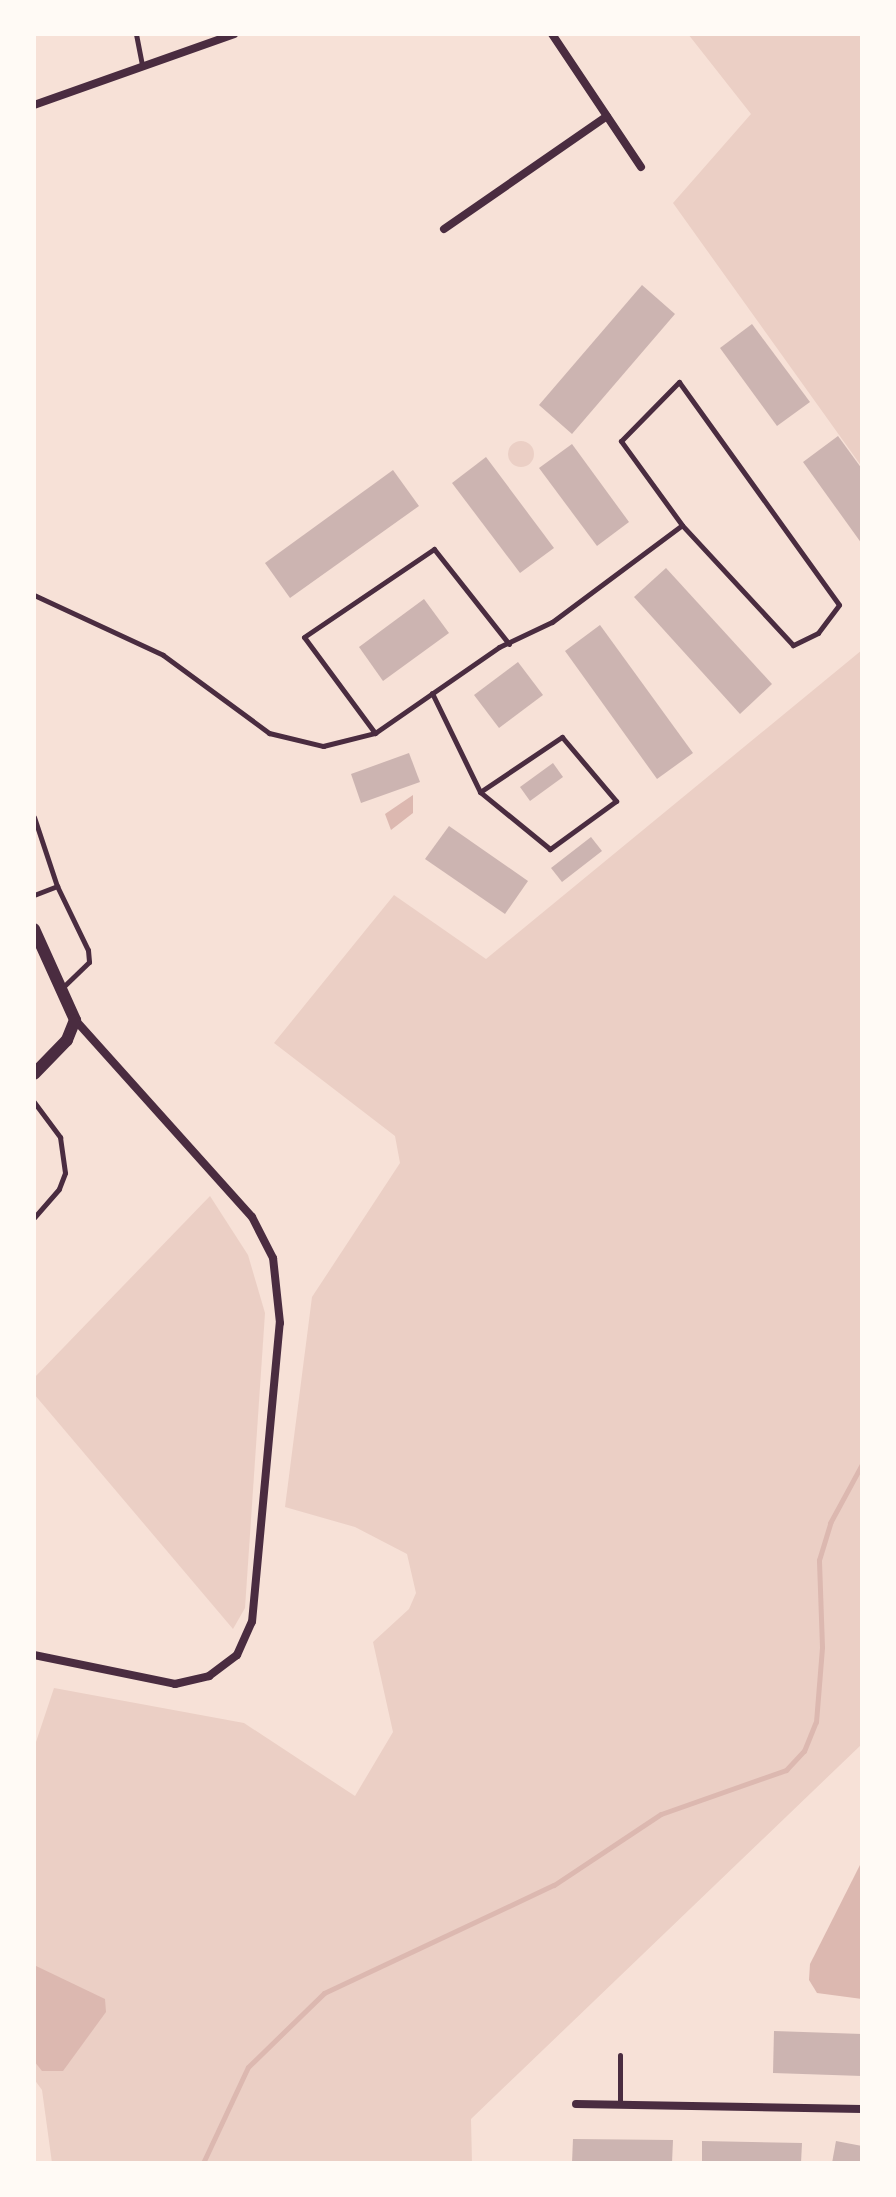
<!DOCTYPE html>
<html>
<head>
<meta charset="utf-8">
<style>
  body { margin:0 }
  #map { position:relative; width:896px; height:2197px; overflow:hidden; background:#f7e1d7; font-family:Mulish,sans-serif }
  div>[style] { position:absolute }
  .green>* { inset:0; background:#ebcfc5 }
  .round { border-radius:50% }
  .water>* { inset:0; background:#dcb8b0 }
  .stream>* { height:5px; margin:-2.5px; padding:0 2.5px; transform-origin:2.5px; border-radius:2.5px; background:#dcb8b0 }
  .building>* { inset:0; background:#ccb4b1 }
  .service>* { height:5px; margin:-2.5px; padding:0 2.5px; transform-origin:2.5px; border-radius:2.5px; background:#4a2c40 }
  .minor>* { height:8px; margin:-4px; padding:0 4px; transform-origin:4px; border-radius:4px; background:#4a2c40 }
  .tertiary>* { height:12px; margin:-6px; padding:0 6px; transform-origin:6px; border-radius:6px; background:#4a2c40 }
  span { translate:-50% -50%; white-space:nowrap; text-align:center; line-height:1.15; -webkit-text-stroke:8px #fffaf5; paint-order:stroke }
  .frame { position:absolute; inset:0; border:36px solid #fffaf5; pointer-events:none }
</style>
</head>
<body>
<div id="map">
  <div class="green">
    <div style="clip-path:polygon(688px 34px,862px 34px,862px 467px,673px 203px,751px 114px)"></div>
    <div class="round" style="left:508px;top:441px;width:26px;height:26px"></div>
    <div style="clip-path:polygon(862px 650px,862px 1744px,471px 2119px,472px 2163px,52px 2163px,42px 2090px,34px 2079px,34px 1748px,54px 1688px,244px 1723px,355px 1796px,393px 1732px,373px 1642px,409px 1609px,416px 1593px,407px 1554px,355px 1527px,285px 1507px,312px 1297px,400px 1163px,395px 1136px,274px 1043px,394px 895px,486px 959px)"></div>
    <div style="clip-path:polygon(210px 1196px,248px 1255px,265px 1313px,245px 1608px,233px 1629px,34px 1394px,34px 1378px)"></div>
  </div>
  <div class="water">
    <div style="clip-path:polygon(413px 795px,413px 813px,391px 830px,385px 814px)"></div>
    <div style="clip-path:polygon(862px 1861px,862px 1999px,817px 1993px,809px 1980px,810px 1964px)"></div>
    <div style="clip-path:polygon(34px 1965px,105px 1999px,106px 2012px,63px 2071px,42px 2071px,34px 2061px)"></div>
  </div>
  <div class="stream">
    <div style="left:203px;top:2163px;width:106px;rotate:-64.9deg"></div>
    <div style="left:248px;top:2067px;width:106px;rotate:-44.2deg"></div>
    <div style="left:324px;top:1993px;width:254px;rotate:-25.2deg"></div>
    <div style="left:554px;top:1885px;width:128px;rotate:-33.6deg"></div>
    <div style="left:661px;top:1814px;width:133px;rotate:-19.4deg"></div>
    <div style="left:786px;top:1770px;width:26px;rotate:-47deg"></div>
    <div style="left:804px;top:1751px;width:31px;rotate:-68deg"></div>
    <div style="left:816px;top:1722px;width:75px;rotate:-85.4deg"></div>
    <div style="left:822px;top:1647px;width:87px;rotate:-92deg"></div>
    <div style="left:819px;top:1560px;width:39px;rotate:-73deg"></div>
    <div style="left:830px;top:1523px;width:67px;rotate:-61.5deg"></div>
  </div>
  <div class="building">
    <div style="clip-path:polygon(642px 285px,675px 314px,572px 434px,539px 405px)"></div>
    <div style="clip-path:polygon(752px 324px,810px 402px,777px 426px,720px 348px)"></div>
    <div style="clip-path:polygon(838px 436px,862px 469px,862px 544px,803px 462px)"></div>
    <div style="clip-path:polygon(572px 444px,629px 522px,597px 546px,539px 468px)"></div>
    <div style="clip-path:polygon(486px 457px,554px 548px,520px 573px,452px 483px)"></div>
    <div style="clip-path:polygon(393px 470px,419px 506px,290px 598px,265px 563px)"></div>
    <div style="clip-path:polygon(666px 568px,772px 684px,740px 714px,634px 597px)"></div>
    <div style="clip-path:polygon(424px 599px,449px 633px,383px 681px,359px 647px)"></div>
    <div style="clip-path:polygon(600px 625px,693px 753px,657px 779px,565px 651px)"></div>
    <div style="clip-path:polygon(518px 662px,543px 695px,499px 728px,474px 695px)"></div>
    <div style="clip-path:polygon(409px 753px,420px 782px,361px 803px,351px 774px)"></div>
    <div style="clip-path:polygon(553px 763px,563px 777px,530px 801px,520px 787px)"></div>
    <div style="clip-path:polygon(449px 826px,528px 881px,505px 914px,425px 859px)"></div>
    <div style="clip-path:polygon(591px 837px,602px 851px,562px 882px,551px 868px)"></div>
    <div style="clip-path:polygon(774px 2031px,862px 2034px,862px 2076px,773px 2073px)"></div>
    <div style="clip-path:polygon(573px 2139px,673px 2140px,672px 2163px,572px 2163px)"></div>
    <div style="clip-path:polygon(702px 2141px,802px 2143px,801px 2163px,702px 2163px)"></div>
    <div style="clip-path:polygon(836px 2141px,862px 2146px,862px 2163px,832px 2163px)"></div>
  </div>
  <div class="service">
    <div style="left:136px;top:34px;width:33px;rotate:79deg"></div>
    <div style="left:679px;top:382px;width:274px;rotate:54.3deg"></div>
    <div style="left:839px;top:605px;width:35px;rotate:127deg"></div>
    <div style="left:818px;top:633px;width:28px;rotate:154deg"></div>
    <div style="left:793px;top:645px;width:163px;rotate:-132.8deg"></div>
    <div style="left:682px;top:525px;width:104px;rotate:-126deg"></div>
    <div style="left:621px;top:441px;width:83px;rotate:-45.5deg"></div>
    <div style="left:34px;top:595px;width:142px;rotate:24.9deg"></div>
    <div style="left:163px;top:655px;width:132px;rotate:36.3deg"></div>
    <div style="left:269px;top:733px;width:56px;rotate:13.5deg"></div>
    <div style="left:323px;top:746px;width:54px;rotate:-14deg"></div>
    <div style="left:375px;top:733px;width:151px;rotate:-34.7deg"></div>
    <div style="left:499px;top:647px;width:59px;rotate:-25.3deg"></div>
    <div style="left:552px;top:622px;width:162px;rotate:-36.7deg"></div>
    <div style="left:432px;top:693px;width:110px;rotate:64.1deg"></div>
    <div style="left:480px;top:792px;width:99px;rotate:-33.9deg"></div>
    <div style="left:562px;top:737px;width:84px;rotate:49.8deg"></div>
    <div style="left:616px;top:801px;width:82px;rotate:144deg"></div>
    <div style="left:550px;top:849px;width:90px;rotate:-140.8deg"></div>
    <div style="left:375px;top:733px;width:119px;rotate:-126.5deg"></div>
    <div style="left:304px;top:637px;width:157px;rotate:-34.1deg"></div>
    <div style="left:434px;top:549px;width:121px;rotate:51.7deg"></div>
    <div style="left:34px;top:817px;width:73px;rotate:71.6deg"></div>
    <div style="left:57px;top:886px;width:71px;rotate:64.2deg"></div>
    <div style="left:88px;top:950px;width:12px;rotate:85deg"></div>
    <div style="left:89px;top:962px;width:36px;rotate:136deg"></div>
    <div style="left:34px;top:895px;width:25px;rotate:-21deg"></div>
    <div style="left:34px;top:1102px;width:44px;rotate:53.4deg"></div>
    <div style="left:60px;top:1137px;width:36px;rotate:82deg"></div>
    <div style="left:65px;top:1173px;width:17px;rotate:111deg"></div>
    <div style="left:59px;top:1189px;width:38px;rotate:131deg"></div>
    <div style="left:620px;top:2105px;width:50px;rotate:-90deg"></div>
  </div>
  <div class="minor">
    <div style="left:552px;top:34px;width:160px;rotate:56.2deg"></div>
    <div style="left:34px;top:105px;width:212px;rotate:-19.5deg"></div>
    <div style="left:444px;top:229px;width:198px;rotate:-34.7deg"></div>
    <div style="left:34px;top:1655px;width:144px;rotate:11.6deg"></div>
    <div style="left:175px;top:1684px;width:35px;rotate:-13deg"></div>
    <div style="left:209px;top:1676px;width:35px;rotate:-37deg"></div>
    <div style="left:237px;top:1655px;width:36px;rotate:-66deg"></div>
    <div style="left:252px;top:1622px;width:300px;rotate:-84.7deg"></div>
    <div style="left:280px;top:1323px;width:65px;rotate:-96.1deg"></div>
    <div style="left:273px;top:1258px;width:46px;rotate:-117.1deg"></div>
    <div style="left:252px;top:1217px;width:265px;rotate:-131.9deg"></div>
    <div style="left:576px;top:2104px;width:286px;rotate:1deg"></div>
  </div>
  <div class="tertiary">
    <div style="left:34px;top:929px;width:100px;rotate:65.7deg"></div>
    <div style="left:75px;top:1020px;width:22px;rotate:112deg"></div>
    <div style="left:67px;top:1040px;width:47px;rotate:134.1deg"></div>
  </div>
  <div class="frame"></div>
</div>
</body>
</html>
